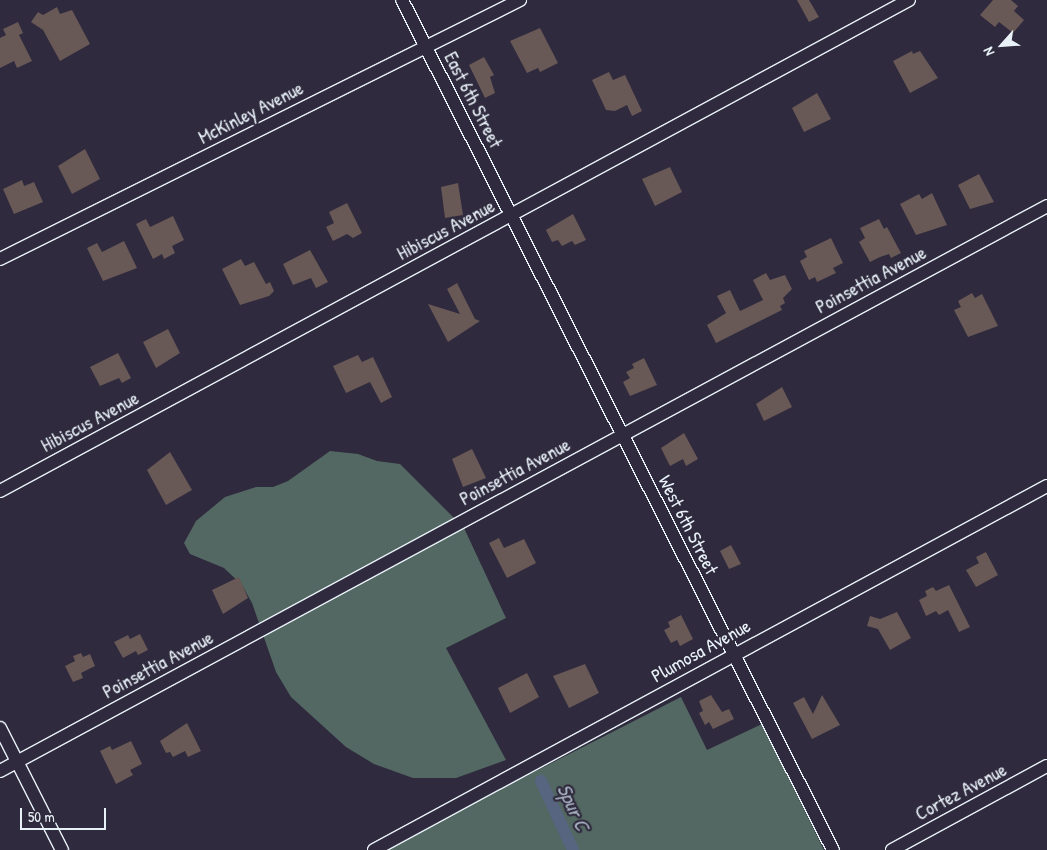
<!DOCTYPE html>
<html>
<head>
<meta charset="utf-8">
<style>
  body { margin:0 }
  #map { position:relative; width:1047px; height:850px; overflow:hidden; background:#2f2a3d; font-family:"Patrick Hand",sans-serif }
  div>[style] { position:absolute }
  .green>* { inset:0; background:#536862 }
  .canal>* { height:12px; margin:-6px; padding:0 6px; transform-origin:6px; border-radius:6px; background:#576581 }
  .building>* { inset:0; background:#685856 }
  .roads { filter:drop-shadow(1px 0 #e8f1f8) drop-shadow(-1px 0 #e8f1f8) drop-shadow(0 1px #e8f1f8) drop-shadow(0 -1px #e8f1f8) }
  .minor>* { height:12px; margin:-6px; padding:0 6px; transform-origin:6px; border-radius:6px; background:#2f2a3d }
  span { translate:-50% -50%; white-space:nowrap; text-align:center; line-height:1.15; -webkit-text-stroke:4.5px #2f2a3d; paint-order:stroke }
  .street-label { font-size:19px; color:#e8f1f8 }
  .water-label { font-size:20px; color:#aeb9c8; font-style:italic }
  .north { position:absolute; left:977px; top:20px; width:50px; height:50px; -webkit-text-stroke:4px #2f2a3d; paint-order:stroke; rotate:244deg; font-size:14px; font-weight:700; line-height:20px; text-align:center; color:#e8f1f8 }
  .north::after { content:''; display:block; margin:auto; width:18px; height:22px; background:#e8f1f8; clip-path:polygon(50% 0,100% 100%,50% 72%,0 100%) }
  .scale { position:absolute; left:20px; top:808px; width:86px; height:22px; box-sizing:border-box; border:2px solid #e8f1f8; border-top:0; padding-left:6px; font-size:15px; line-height:18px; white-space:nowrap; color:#e8f1f8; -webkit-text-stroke:4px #2f2a3d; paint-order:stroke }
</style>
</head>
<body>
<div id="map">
  <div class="green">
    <div style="clip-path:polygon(330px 451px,358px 454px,377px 461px,400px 464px,464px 528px,506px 618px,446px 648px,506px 760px,456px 778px,413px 778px,374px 764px,346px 747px,291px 697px,276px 672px,252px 603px,242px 585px,224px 568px,190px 554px,184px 543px,196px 521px,225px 497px,256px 487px,273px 487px,288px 481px)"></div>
    <div style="clip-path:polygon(681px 697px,707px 750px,762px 724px,824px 850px,381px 850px)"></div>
  </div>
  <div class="canal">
    <div style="left:541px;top:781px;width:76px;rotate:65.1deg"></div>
  </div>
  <div class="building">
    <div style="clip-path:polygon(797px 0,809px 0,819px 17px,809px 22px)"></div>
    <div style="clip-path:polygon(993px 0,1011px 0,1018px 6px,1014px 11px,1024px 20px,1013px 33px,999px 22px,995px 27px,980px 15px)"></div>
    <div style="clip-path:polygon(57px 7px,60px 14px,72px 10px,90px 44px,60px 61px,43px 30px,31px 22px,38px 12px,43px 15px)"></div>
    <div style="clip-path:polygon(18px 22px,23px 33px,19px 35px,32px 61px,17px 68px,14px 61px,0 68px,0 38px,6px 35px,3px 29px)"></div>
    <div style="clip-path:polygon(540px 28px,558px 63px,540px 72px,538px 68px,527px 73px,510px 41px)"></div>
    <div style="clip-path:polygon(912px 51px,913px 54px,920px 51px,938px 78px,910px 93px,893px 61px)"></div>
    <div style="clip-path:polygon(484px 57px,494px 75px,490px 77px,495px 93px,485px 98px,469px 65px)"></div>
    <div style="clip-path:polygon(609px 72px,613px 80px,625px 75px,642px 111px,632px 116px,627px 105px,615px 111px,606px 110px,592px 80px)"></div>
    <div style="clip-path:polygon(817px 93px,831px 119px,804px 132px,792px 108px)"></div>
    <div style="clip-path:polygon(85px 149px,100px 179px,72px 194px,58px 166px)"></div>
    <div style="clip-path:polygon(670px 167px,682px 192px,655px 206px,642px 179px)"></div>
    <div style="clip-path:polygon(979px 174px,994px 202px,970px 209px,958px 185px)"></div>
    <div style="clip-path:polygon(22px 180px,24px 186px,34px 182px,43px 202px,14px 214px,3px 189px)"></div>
    <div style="clip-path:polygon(458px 183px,463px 215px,445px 218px,441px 187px)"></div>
    <div style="clip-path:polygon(932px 193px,947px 225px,916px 235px,900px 204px,919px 194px,922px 199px)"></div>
    <div style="clip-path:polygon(347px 203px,362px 233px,353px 238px,347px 234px,333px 241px,326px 227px,334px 223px,329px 212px)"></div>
    <div style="clip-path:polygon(573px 214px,586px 240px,575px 245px,572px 241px,562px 246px,558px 240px,552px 242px,546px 230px)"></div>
    <div style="clip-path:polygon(173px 216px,184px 240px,172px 246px,175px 253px,164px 259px,162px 254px,153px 259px,136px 224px,146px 219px,150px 227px)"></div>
    <div style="clip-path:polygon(879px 219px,884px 229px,887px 227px,901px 253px,891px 258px,889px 254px,880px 257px,870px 262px,859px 242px,865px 238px,860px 228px)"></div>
    <div style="clip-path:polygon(831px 238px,843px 263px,833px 268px,836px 273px,817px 282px,815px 277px,809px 280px,800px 261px,807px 257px,804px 251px)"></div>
    <div style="clip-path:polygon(124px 241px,137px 268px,103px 281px,87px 248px,97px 243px,102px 252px)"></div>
    <div style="clip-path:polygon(310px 250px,328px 282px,316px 288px,311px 278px,293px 285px,283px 264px)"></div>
    <div style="clip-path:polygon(241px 259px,245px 266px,254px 262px,266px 284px,270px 282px,274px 291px,269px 296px,240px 305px,222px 269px)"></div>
    <div style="clip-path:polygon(766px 273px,770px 280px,785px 275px,792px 289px,783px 298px,785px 303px,780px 306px,782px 310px,716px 343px,707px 325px,726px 313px,717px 296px,730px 290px,740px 311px,763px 300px,753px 280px)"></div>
    <div style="clip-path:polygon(457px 283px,475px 319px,480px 321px,448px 342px,428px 304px,460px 314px,447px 289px)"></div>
    <div style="clip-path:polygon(972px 293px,975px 298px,982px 294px,998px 326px,968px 337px,954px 310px,961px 307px,958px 301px)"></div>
    <div style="clip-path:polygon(168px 329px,180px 353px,156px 368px,143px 342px)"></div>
    <div style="clip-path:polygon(118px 353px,131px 378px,122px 383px,119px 378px,100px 386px,90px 367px)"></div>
    <div style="clip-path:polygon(358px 355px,362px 362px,373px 357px,392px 397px,381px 403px,370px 382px,346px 393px,333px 366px)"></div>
    <div style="clip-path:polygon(644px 358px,657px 385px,630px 396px,623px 382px,630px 378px,626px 372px,634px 368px,632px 364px)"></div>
    <div style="clip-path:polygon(782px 387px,792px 407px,764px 421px,756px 404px)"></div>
    <div style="clip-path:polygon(684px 433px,698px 459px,686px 466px,683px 459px,670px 466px,661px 448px)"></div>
    <div style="clip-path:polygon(472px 449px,486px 478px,463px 487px,452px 459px)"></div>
    <div style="clip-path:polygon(170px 452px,192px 490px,166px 505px,147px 470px)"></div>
    <div style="clip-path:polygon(499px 538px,504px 548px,524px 539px,536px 563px,507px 578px,489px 543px)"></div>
    <div style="clip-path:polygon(731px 545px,741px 564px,729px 569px,720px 551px)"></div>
    <div style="clip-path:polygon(986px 552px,998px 575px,976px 587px,966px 570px,979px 563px,976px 557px)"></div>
    <div style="clip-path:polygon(239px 577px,248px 598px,223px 614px,212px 590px)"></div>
    <div style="clip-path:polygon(949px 585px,970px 627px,959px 632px,948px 610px,939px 615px,936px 611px,926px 616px,919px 600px,927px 596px,925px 591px,933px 587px,936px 591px)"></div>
    <div style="clip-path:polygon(897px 612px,911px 638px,890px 650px,878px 629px,867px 626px,870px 616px,880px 619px)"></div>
    <div style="clip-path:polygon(681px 615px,693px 639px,680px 646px,677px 640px,671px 643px,664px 630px,670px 627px,668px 622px)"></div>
    <div style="clip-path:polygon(140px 634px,148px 650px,138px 655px,136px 651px,123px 658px,114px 642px,128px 635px,130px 639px)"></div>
    <div style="clip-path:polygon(81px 653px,83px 657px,90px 654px,95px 666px,81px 673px,83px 678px,73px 682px,65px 666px,75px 661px,73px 656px)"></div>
    <div style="clip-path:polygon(585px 664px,599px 693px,569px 708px,553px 676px)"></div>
    <div style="clip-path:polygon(527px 673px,539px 697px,510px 713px,498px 688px)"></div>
    <div style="clip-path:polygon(711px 695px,722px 712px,729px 709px,734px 719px,713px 729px,709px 722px,705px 725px,699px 713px,703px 711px,699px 701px)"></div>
    <div style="clip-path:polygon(822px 695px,840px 725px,812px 739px,793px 703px,804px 697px,813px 714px)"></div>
    <div style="clip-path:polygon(187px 723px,201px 751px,188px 757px,185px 751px,173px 757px,170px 752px,166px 753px,160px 741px)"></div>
    <div style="clip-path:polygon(131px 741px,142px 764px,130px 770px,133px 775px,116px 784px,100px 751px,110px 746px,112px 750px)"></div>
  </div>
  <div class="roads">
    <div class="minor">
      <div style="left:402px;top:0;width:953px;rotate:63.11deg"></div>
      <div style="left:0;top:259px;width:581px;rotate:-26.48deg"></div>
      <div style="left:0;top:491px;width:1033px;rotate:-28.38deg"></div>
      <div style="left:0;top:728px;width:137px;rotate:63.1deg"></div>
      <div style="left:0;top:771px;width:1190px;rotate:-28.35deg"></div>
      <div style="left:374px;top:850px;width:765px;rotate:-28.41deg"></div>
      <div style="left:892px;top:850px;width:176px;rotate:-28.5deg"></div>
    </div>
  </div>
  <div class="street-label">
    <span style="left:473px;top:100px;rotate:63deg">East 6th Street</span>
    <span style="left:251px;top:113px;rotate:-27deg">McKinley Avenue</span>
    <span style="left:446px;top:230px;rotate:-28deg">Hibiscus Avenue</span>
    <span style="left:871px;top:280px;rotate:-28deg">Poinsettia Avenue</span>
    <span style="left:90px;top:422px;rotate:-28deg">Hibiscus Avenue</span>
    <span style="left:515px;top:472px;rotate:-28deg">Poinsettia Avenue</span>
    <span style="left:688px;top:525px;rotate:63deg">West 6th Street</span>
    <span style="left:701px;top:651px;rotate:-29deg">Plumosa Avenue</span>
    <span style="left:158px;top:665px;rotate:-28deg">Poinsettia Avenue</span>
    <span style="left:961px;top:792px;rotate:-28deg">Cortez Avenue</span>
  </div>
  <div class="water-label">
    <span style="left:574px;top:807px;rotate:65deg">Spur C</span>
  </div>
  <div class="north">N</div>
  <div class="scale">50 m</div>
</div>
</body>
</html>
